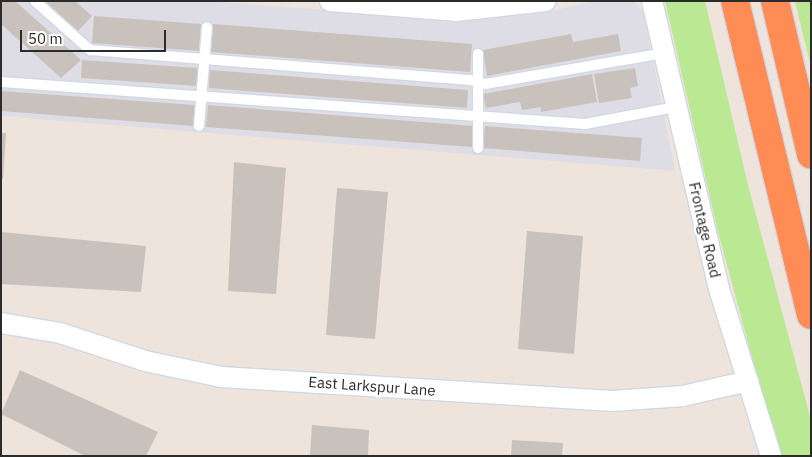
<!DOCTYPE html>
<html>
<head>
<meta charset="utf-8">
<style>
  body { margin:0 }
  #map { position:relative; width:812px; height:457px; overflow:hidden; background:#eee4db; font-family:"IBM Plex Sans",sans-serif }
  div>[style] { position:absolute }
  .industrial>* { inset:0; background:#dedde6 }
  .green>* { inset:0; background:#bbe993 }
  .building>* { inset:0; background:#c9c1bb }
  .roads { filter:drop-shadow(1px 0 #d0d7e5) drop-shadow(-1px 0 #d0d7e5) drop-shadow(0 1px #d0d7e5) drop-shadow(0 -1px #d0d7e5) }
  .lane>* { height:10px; margin:-5px; padding:0 5px; transform-origin:5px; border-radius:5px; background:#fff }
  .street>* { height:20px; margin:-10px; padding:0 10px; transform-origin:10px; border-radius:10px; background:#fff }
  .highway>* { height:28px; margin:-14px; padding:0 14px; transform-origin:14px; border-radius:14px; background:#ff8b55 }
  span { translate:-50% -50%; white-space:nowrap; text-align:center; line-height:1.15; -webkit-text-stroke:5px #fff; paint-order:stroke }
  .street-label { font-size:15px; color:#2b2b2b }
  .frame { position:absolute; inset:0; border:2px solid #2b2b2b; pointer-events:none }
  .scale { position:absolute; left:20px; top:30px; width:146px; height:22px; box-sizing:border-box; border:2px solid #2b2b2b; border-top:0; padding-left:6px; font-size:15px; line-height:18px; white-space:nowrap; color:#2b2b2b; -webkit-text-stroke:4px #fff; paint-order:stroke }
</style>
</head>
<body>
<div id="map">
  <div class="industrial">
    <div style="clip-path:polygon(1px 1px,203px 1px,470px 20px,542px 13px,596px 1px,634px 1px,644px 13px,675px 171px,1px 116px)"></div>
  </div>
  <div class="green">
    <div style="clip-path:polygon(665px 1px,705px 1px,748px 185px,811px 420px,811px 456px,779px 456px,718px 232px)"></div>
    <div style="clip-path:polygon(795px 1px,811px 1px,811px 67px)"></div>
  </div>
  <div class="building">
    <div style="clip-path:polygon(1px 1px,15px 1px,81px 60px,61px 78px,1px 24px)"></div>
    <div style="clip-path:polygon(45px 1px,75px 1px,92px 16px,78px 31px)"></div>
    <div style="clip-path:polygon(94px 16px,201px 24px,199px 51px,92px 43px)"></div>
    <div style="clip-path:polygon(213px 24px,472px 44px,470px 72px,211px 52px)"></div>
    <div style="clip-path:polygon(571px 34px,573px 42px,618px 34px,621px 51px,487px 76px,483px 50px)"></div>
    <div style="clip-path:polygon(82px 60px,198px 68px,197px 86px,81px 78px)"></div>
    <div style="clip-path:polygon(635px 68px,638px 86px,630px 88px,632px 98px,599px 103px,594px 74px)"></div>
    <div style="clip-path:polygon(210px 70px,468px 90px,467px 108px,209px 88px)"></div>
    <div style="clip-path:polygon(592px 74px,597px 102px,541px 112px,541px 107px,522px 110px,520px 102px,486px 108px,483px 94px)"></div>
    <div style="clip-path:polygon(1px 91px,195px 105px,194px 126px,1px 111px)"></div>
    <div style="clip-path:polygon(208px 105px,474px 126px,472px 147px,206px 127px)"></div>
    <div style="clip-path:polygon(485px 126px,642px 138px,640px 161px,483px 148px)"></div>
    <div style="clip-path:polygon(1px 133px,6px 133px,3px 179px,1px 179px)"></div>
    <div style="clip-path:polygon(234px 162px,286px 168px,276px 294px,228px 291px)"></div>
    <div style="clip-path:polygon(337px 188px,388px 192px,375px 339px,326px 335px)"></div>
    <div style="clip-path:polygon(527px 231px,583px 236px,574px 354px,518px 349px)"></div>
    <div style="clip-path:polygon(1px 232px,146px 246px,141px 292px,1px 284px)"></div>
    <div style="clip-path:polygon(20px 370px,158px 432px,146px 456px,85px 456px,1px 414px)"></div>
    <div style="clip-path:polygon(312px 425px,369px 430px,368px 456px,310px 456px)"></div>
    <div style="clip-path:polygon(512px 440px,563px 443px,562px 456px,511px 456px)"></div>
  </div>
  <div class="roads">
    <div class="lane">
      <div style="left:35px;top:1px;width:74px;rotate:41.7deg"></div>
      <div style="left:90px;top:50px;width:381px;rotate:4.5deg"></div>
      <div style="left:470px;top:80px;width:16px;rotate:15deg"></div>
      <div style="left:485px;top:84px;width:182px;rotate:-9.8deg"></div>
      <div style="left:478px;top:54px;width:94px;rotate:90deg"></div>
      <div style="left:1px;top:82px;width:586px;rotate:4.11deg"></div>
      <div style="left:585px;top:124px;width:93px;rotate:-10.6deg"></div>
      <div style="left:199px;top:126px;width:99px;rotate:-85.4deg"></div>
    </div>
    <div class="street">
      <div style="left:330px;top:1px;width:126px;rotate:4.5deg"></div>
      <div style="left:456px;top:11px;width:90px;rotate:-6.4deg"></div>
      <div style="left:652px;top:1px;width:296px;rotate:76.9deg"></div>
      <div style="left:719px;top:289px;width:175px;rotate:72.7deg"></div>
      <div style="left:1px;top:323px;width:60px;rotate:9.6deg"></div>
      <div style="left:60px;top:333px;width:89px;rotate:18.2deg"></div>
      <div style="left:145px;top:361px;width:78px;rotate:11.9deg"></div>
      <div style="left:221px;top:377px;width:393px;rotate:3.5deg"></div>
      <div style="left:613px;top:401px;width:70px;rotate:-4.1deg"></div>
      <div style="left:683px;top:396px;width:67px;rotate:-13deg"></div>
    </div>
    <div class="highway">
      <div style="left:735px;top:1px;width:323px;rotate:76.4deg"></div>
      <div style="left:775px;top:1px;width:158px;rotate:76.8deg"></div>
    </div>
  </div>
  <div class="street-label">
    <span style="left:705px;top:230px;rotate:77deg">Frontage Road</span>
    <span style="left:372px;top:386px;rotate:4deg">East Larkspur Lane</span>
  </div>
  <div class="frame"></div>
  <div class="scale">50 m</div>
</div>
</body>
</html>
